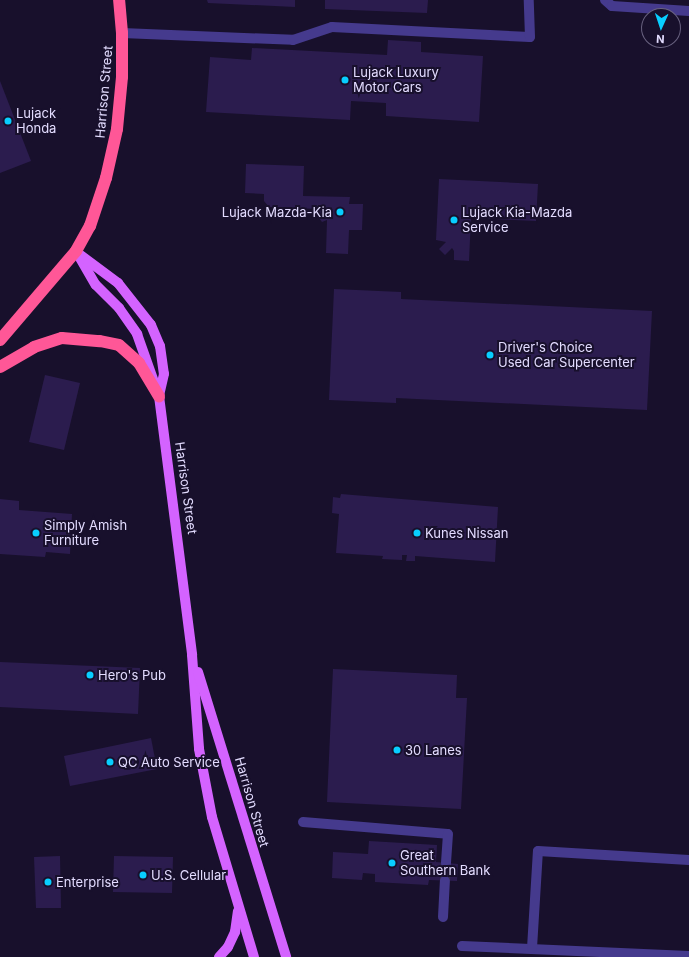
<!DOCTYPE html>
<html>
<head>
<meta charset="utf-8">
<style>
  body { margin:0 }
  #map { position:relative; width:689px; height:957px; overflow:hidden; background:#18102c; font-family:Inter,sans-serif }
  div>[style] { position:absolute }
  .building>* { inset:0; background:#2b1c4e }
  .minor-tunnel>* { height:10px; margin-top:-5px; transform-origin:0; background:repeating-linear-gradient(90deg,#362f4c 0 10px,transparent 0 15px) }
  .minor>* { height:10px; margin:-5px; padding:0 5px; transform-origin:5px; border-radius:5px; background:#453a8d }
  .major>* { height:10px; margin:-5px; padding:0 5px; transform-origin:5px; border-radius:5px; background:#d463ff }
  .highway>* { height:12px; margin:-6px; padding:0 6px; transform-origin:6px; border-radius:6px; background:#ff5797 }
  .dots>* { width:11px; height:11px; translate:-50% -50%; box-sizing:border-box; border:2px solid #18102c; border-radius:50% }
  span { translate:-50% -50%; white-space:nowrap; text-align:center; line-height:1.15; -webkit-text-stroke:4px #18102c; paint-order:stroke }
  .poi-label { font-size:13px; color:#e3dcff }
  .left { translate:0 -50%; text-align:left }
  .right { translate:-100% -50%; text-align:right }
  .street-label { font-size:13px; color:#e3dcff }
  .north { position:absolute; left:641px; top:8px; width:40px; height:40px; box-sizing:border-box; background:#18102c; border:1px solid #696280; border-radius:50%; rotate:183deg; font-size:11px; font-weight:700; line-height:16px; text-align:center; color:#e3dcff }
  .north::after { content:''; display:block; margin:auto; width:14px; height:18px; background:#08ceff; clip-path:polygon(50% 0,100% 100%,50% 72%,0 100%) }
</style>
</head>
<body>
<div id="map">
  <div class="building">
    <div style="clip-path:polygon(207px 0,295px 0,295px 7px,208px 3px)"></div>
    <div style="clip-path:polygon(325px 0,428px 0,427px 13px,325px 9px)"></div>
    <div style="clip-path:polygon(388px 40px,421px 42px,421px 52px,483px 56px,479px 122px,386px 116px,386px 103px,351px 101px,350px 120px,206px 112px,210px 57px,251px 60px,252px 48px,387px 55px)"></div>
    <div style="clip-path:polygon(0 81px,31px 161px,0 173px)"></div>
    <div style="clip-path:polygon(246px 164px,304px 166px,303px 196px,350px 197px,349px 204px,363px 204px,362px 230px,349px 230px,348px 254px,326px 253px,327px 220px,322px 222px,316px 214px,318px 209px,269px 207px,264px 201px,264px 194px,245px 193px)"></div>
    <div style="clip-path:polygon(439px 179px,538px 184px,536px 221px,471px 218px,469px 261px,454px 260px,454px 251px,452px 248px,445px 255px,439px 249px,446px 242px,436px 240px)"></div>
    <div style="clip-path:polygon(334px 289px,401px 292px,401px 299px,652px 311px,647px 410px,396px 398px,396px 403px,329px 400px)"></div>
    <div style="clip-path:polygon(45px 375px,80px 383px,64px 450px,29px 442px)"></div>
    <div style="clip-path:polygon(341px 494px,498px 507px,495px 562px,415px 556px,415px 561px,406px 561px,407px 555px,402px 555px,402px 560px,382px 559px,383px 556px,336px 553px,339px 514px,332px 513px,333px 497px,340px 498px)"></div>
    <div style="clip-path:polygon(0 499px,19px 501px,19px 510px,72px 514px,70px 554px,46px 552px,45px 557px,0 554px)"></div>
    <div style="clip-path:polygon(0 662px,140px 668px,138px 714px,0 707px)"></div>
    <div style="clip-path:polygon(333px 669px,457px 675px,456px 698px,467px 698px,461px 809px,327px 802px)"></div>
    <div style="clip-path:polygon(151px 738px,157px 769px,70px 786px,64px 756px)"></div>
    <div style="clip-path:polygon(369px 841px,437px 845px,436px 862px,458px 864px,457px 881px,429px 880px,428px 885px,375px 882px,375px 874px,363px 873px,362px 880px,332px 878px,333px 852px,368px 854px)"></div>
    <div style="clip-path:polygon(60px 856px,61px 908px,36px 908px,34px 857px)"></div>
    <div style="clip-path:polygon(114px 856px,173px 857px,172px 893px,113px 892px)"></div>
  </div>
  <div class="minor-tunnel">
    <div style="left:445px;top:881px;width:18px;rotate:-87deg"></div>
  </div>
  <div class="minor">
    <div style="left:605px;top:0;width:9px;rotate:41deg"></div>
    <div style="left:612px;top:6px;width:77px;rotate:3.7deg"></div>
    <div style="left:122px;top:33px;width:171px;rotate:2.3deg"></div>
    <div style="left:293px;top:40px;width:41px;rotate:-18.4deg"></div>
    <div style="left:332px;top:27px;width:198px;rotate:2.9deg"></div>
    <div style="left:530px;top:37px;width:37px;rotate:-92deg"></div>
    <div style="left:303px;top:822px;width:145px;rotate:4.7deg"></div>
    <div style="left:448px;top:834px;width:29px;rotate:94deg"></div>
    <div style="left:443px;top:917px;width:36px;rotate:-87deg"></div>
    <div style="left:462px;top:946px;width:227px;rotate:2.5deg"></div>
    <div style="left:532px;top:948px;width:97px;rotate:-86.5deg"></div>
    <div style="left:538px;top:851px;width:151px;rotate:3.4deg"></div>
  </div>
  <div class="major">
    <div style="left:76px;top:251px;width:39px;rotate:60deg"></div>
    <div style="left:96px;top:285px;width:33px;rotate:45deg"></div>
    <div style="left:119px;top:308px;width:32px;rotate:55deg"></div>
    <div style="left:137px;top:334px;width:66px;rotate:70.5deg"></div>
    <div style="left:159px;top:396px;width:261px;rotate:82.7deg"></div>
    <div style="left:192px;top:655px;width:94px;rotate:85.7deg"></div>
    <div style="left:199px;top:749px;width:69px;rotate:79.2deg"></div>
    <div style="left:212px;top:817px;width:146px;rotate:73.3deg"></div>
    <div style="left:79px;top:254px;width:49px;rotate:36.6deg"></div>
    <div style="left:118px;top:283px;width:53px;rotate:51.8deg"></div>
    <div style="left:151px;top:325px;width:23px;rotate:67deg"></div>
    <div style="left:160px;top:346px;width:28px;rotate:82deg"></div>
    <div style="left:164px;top:374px;width:23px;rotate:103deg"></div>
    <div style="left:198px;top:672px;width:298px;rotate:72.8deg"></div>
    <div style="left:219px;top:957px;width:13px;rotate:-48deg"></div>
    <div style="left:228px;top:947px;width:17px;rotate:-65deg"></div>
    <div style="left:235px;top:932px;width:21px;rotate:-82deg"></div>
  </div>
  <div class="highway">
    <div style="left:0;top:340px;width:117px;rotate:-49.5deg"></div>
    <div style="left:76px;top:251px;width:29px;rotate:-61deg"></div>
    <div style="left:90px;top:226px;width:51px;rotate:-71.6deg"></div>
    <div style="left:106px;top:178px;width:50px;rotate:-77.3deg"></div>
    <div style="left:117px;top:129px;width:52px;rotate:-84.5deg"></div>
    <div style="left:122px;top:77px;width:44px;rotate:-90deg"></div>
    <div style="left:122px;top:33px;width:33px;rotate:-95deg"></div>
    <div style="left:0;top:367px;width:39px;rotate:-30deg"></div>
    <div style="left:34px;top:347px;width:29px;rotate:-18deg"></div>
    <div style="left:62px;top:338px;width:38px;rotate:5deg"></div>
    <div style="left:100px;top:341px;width:19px;rotate:12deg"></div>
    <div style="left:119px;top:345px;width:27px;rotate:42deg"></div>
    <div style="left:139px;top:363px;width:39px;rotate:59deg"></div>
  </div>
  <div class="dots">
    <div style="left:345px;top:80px;background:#08ceff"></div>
    <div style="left:8px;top:121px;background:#08ceff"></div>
    <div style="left:340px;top:212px;background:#08ceff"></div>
    <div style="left:454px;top:220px;background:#08ceff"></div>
    <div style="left:490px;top:355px;background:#08ceff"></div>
    <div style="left:36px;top:533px;background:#08ceff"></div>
    <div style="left:417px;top:533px;background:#08ceff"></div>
    <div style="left:90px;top:675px;background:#08ceff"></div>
    <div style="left:397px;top:750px;background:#08ceff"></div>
    <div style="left:110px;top:762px;background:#08ceff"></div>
    <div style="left:392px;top:863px;background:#08ceff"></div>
    <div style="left:143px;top:875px;background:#08ceff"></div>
    <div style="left:48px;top:882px;background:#08ceff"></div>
  </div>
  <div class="poi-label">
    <span class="left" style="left:353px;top:80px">Lujack Luxury<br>Motor Cars</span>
    <span class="left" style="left:16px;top:121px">Lujack<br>Honda</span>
    <span class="right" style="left:332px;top:212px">Lujack Mazda-Kia</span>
    <span class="left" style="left:462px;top:220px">Lujack Kia-Mazda<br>Service</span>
    <span class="left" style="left:498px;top:355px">Driver's Choice<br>Used Car Supercenter</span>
    <span class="left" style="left:44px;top:533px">Simply Amish<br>Furniture</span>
    <span class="left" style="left:425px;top:533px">Kunes Nissan</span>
    <span class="left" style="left:98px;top:675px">Hero's Pub</span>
    <span class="left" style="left:405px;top:750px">30 Lanes</span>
    <span class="left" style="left:118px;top:762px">QC Auto Service</span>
    <span class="left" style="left:400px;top:863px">Great<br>Southern Bank</span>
    <span class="left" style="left:151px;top:875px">U.S. Cellular</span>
    <span class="left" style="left:56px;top:882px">Enterprise</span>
  </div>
  <div class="street-label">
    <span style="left:104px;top:92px;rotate:-85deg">Harrison Street</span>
    <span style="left:186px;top:488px;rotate:82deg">Harrison Street</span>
    <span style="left:252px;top:802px;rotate:74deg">Harrison Street</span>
  </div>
  <div class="north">N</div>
</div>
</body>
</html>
